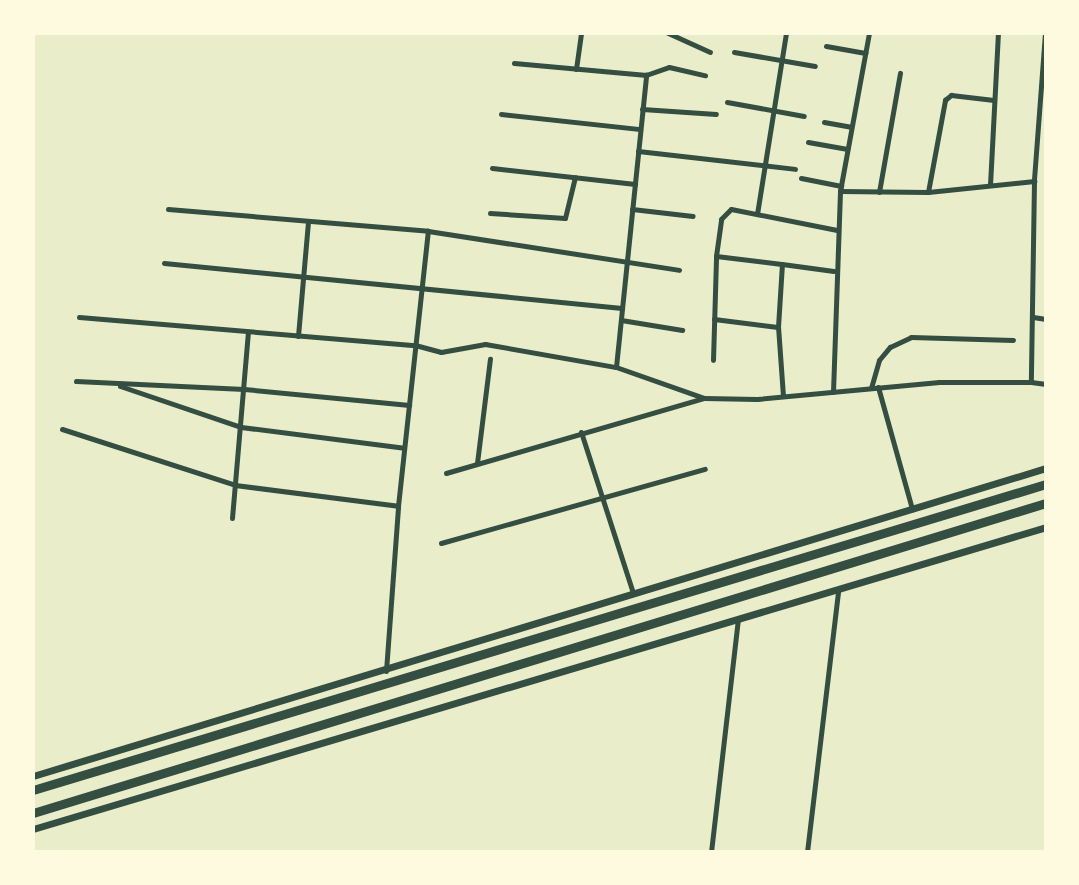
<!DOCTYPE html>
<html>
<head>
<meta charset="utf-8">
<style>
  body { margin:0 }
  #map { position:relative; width:1079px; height:885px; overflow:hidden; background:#e9edc9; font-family:Montserrat,sans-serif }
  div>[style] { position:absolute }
  .minor>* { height:5px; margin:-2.5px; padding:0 2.5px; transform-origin:2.5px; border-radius:2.5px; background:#344e41 }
  .tertiary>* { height:7px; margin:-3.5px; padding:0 3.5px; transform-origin:3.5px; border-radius:3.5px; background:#344e41 }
  .primary>* { height:9px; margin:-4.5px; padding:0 4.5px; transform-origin:4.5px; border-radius:4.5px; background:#344e41 }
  span { translate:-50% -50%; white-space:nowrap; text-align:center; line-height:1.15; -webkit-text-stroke:5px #fefae0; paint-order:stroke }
  .frame { position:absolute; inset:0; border:35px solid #fefae0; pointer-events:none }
</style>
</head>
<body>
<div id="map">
  <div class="minor">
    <div style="left:668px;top:33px;width:46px;rotate:24.3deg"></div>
    <div style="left:1045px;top:33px;width:148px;rotate:94.3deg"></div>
    <div style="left:1034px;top:181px;width:201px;rotate:90.9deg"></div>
    <div style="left:1031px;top:382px;width:15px;rotate:8deg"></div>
    <div style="left:826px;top:46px;width:40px;rotate:10deg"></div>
    <div style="left:734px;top:52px;width:82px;rotate:9.8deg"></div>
    <div style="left:514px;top:63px;width:133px;rotate:5.2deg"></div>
    <div style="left:646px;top:75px;width:24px;rotate:-19deg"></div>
    <div style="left:669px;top:67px;width:37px;rotate:13deg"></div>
    <div style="left:576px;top:69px;width:36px;rotate:-82deg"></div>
    <div style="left:727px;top:102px;width:78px;rotate:10.3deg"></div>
    <div style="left:642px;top:109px;width:74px;rotate:3.9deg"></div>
    <div style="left:501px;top:114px;width:140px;rotate:6.2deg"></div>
    <div style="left:824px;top:122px;width:27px;rotate:10deg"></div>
    <div style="left:808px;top:142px;width:40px;rotate:10deg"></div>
    <div style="left:638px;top:151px;width:158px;rotate:6.5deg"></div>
    <div style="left:492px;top:168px;width:144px;rotate:6.4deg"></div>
    <div style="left:801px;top:178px;width:41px;rotate:11.3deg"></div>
    <div style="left:990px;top:185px;width:152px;rotate:-87deg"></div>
    <div style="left:840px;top:191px;width:88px;rotate:0.7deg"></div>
    <div style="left:928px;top:192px;width:107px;rotate:-5.9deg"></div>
    <div style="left:879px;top:192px;width:121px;rotate:-80deg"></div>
    <div style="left:928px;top:192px;width:94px;rotate:-79.5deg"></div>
    <div style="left:945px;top:100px;width:8px;rotate:-40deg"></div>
    <div style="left:951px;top:95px;width:43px;rotate:6.6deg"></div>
    <div style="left:168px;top:209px;width:261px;rotate:4.8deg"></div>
    <div style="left:428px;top:231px;width:254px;rotate:8.8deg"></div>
    <div style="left:632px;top:209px;width:61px;rotate:6.5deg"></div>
    <div style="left:490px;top:213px;width:75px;rotate:3.8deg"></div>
    <div style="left:565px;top:218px;width:42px;rotate:-76.3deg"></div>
    <div style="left:757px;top:214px;width:183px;rotate:-80.9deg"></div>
    <div style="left:716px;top:256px;width:37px;rotate:-82deg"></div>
    <div style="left:721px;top:219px;width:14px;rotate:-45deg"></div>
    <div style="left:731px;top:209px;width:108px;rotate:11.2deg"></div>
    <div style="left:164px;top:263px;width:460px;rotate:5.6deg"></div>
    <div style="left:79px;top:317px;width:337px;rotate:4.8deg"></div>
    <div style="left:415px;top:345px;width:27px;rotate:15deg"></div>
    <div style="left:441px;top:352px;width:45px;rotate:-10.3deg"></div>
    <div style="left:485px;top:344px;width:133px;rotate:10deg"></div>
    <div style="left:616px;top:367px;width:93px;rotate:19.4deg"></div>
    <div style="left:1033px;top:317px;width:13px;rotate:9deg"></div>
    <div style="left:714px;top:319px;width:64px;rotate:7.1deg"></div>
    <div style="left:621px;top:320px;width:62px;rotate:9.3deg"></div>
    <div style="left:298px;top:336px;width:115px;rotate:-85deg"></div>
    <div style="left:713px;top:360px;width:104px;rotate:-88.3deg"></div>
    <div style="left:716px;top:256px;width:66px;rotate:6.9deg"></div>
    <div style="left:616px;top:367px;width:294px;rotate:-84.1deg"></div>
    <div style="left:76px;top:381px;width:168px;rotate:2.7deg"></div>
    <div style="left:244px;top:389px;width:166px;rotate:5.5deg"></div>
    <div style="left:120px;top:386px;width:128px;rotate:18.7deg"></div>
    <div style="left:241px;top:427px;width:164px;rotate:7.3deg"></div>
    <div style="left:878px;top:387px;width:127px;rotate:74.4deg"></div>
    <div style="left:871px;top:388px;width:29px;rotate:-74deg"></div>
    <div style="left:879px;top:360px;width:17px;rotate:-50deg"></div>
    <div style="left:890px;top:347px;width:23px;rotate:-25deg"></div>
    <div style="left:911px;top:337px;width:102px;rotate:1.7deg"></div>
    <div style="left:833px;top:392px;width:201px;rotate:-88deg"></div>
    <div style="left:840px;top:191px;width:161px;rotate:-79.6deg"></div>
    <div style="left:783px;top:396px;width:69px;rotate:-94.1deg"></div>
    <div style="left:778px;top:327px;width:63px;rotate:-86.4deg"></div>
    <div style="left:782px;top:264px;width:52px;rotate:7.7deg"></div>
    <div style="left:62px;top:429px;width:182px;rotate:17.9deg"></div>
    <div style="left:235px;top:485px;width:164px;rotate:7.3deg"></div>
    <div style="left:581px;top:432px;width:169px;rotate:72.1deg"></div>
    <div style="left:477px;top:463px;width:105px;rotate:-82.9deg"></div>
    <div style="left:446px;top:473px;width:269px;rotate:-16.2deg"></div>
    <div style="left:704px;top:398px;width:53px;rotate:1.1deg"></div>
    <div style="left:757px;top:399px;width:183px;rotate:-5.3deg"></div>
    <div style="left:939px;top:382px;width:92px"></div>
    <div style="left:232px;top:518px;width:187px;rotate:-85.1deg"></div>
    <div style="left:441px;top:543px;width:274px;rotate:-15.7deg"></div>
    <div style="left:386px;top:671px;width:165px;rotate:-85.8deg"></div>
    <div style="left:398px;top:506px;width:277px;rotate:-83.8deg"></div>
    <div style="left:711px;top:852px;width:235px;rotate:-83.4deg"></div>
    <div style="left:807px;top:852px;width:263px;rotate:-83.2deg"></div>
  </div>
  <div class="tertiary">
    <div style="left:33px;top:776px;width:1059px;rotate:-16.91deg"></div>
    <div style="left:33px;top:829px;width:1057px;rotate:-16.6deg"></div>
  </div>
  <div class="primary">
    <div style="left:33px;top:790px;width:1058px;rotate:-16.81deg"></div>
    <div style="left:33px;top:813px;width:1059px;rotate:-17.02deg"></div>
  </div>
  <div class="frame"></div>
</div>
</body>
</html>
